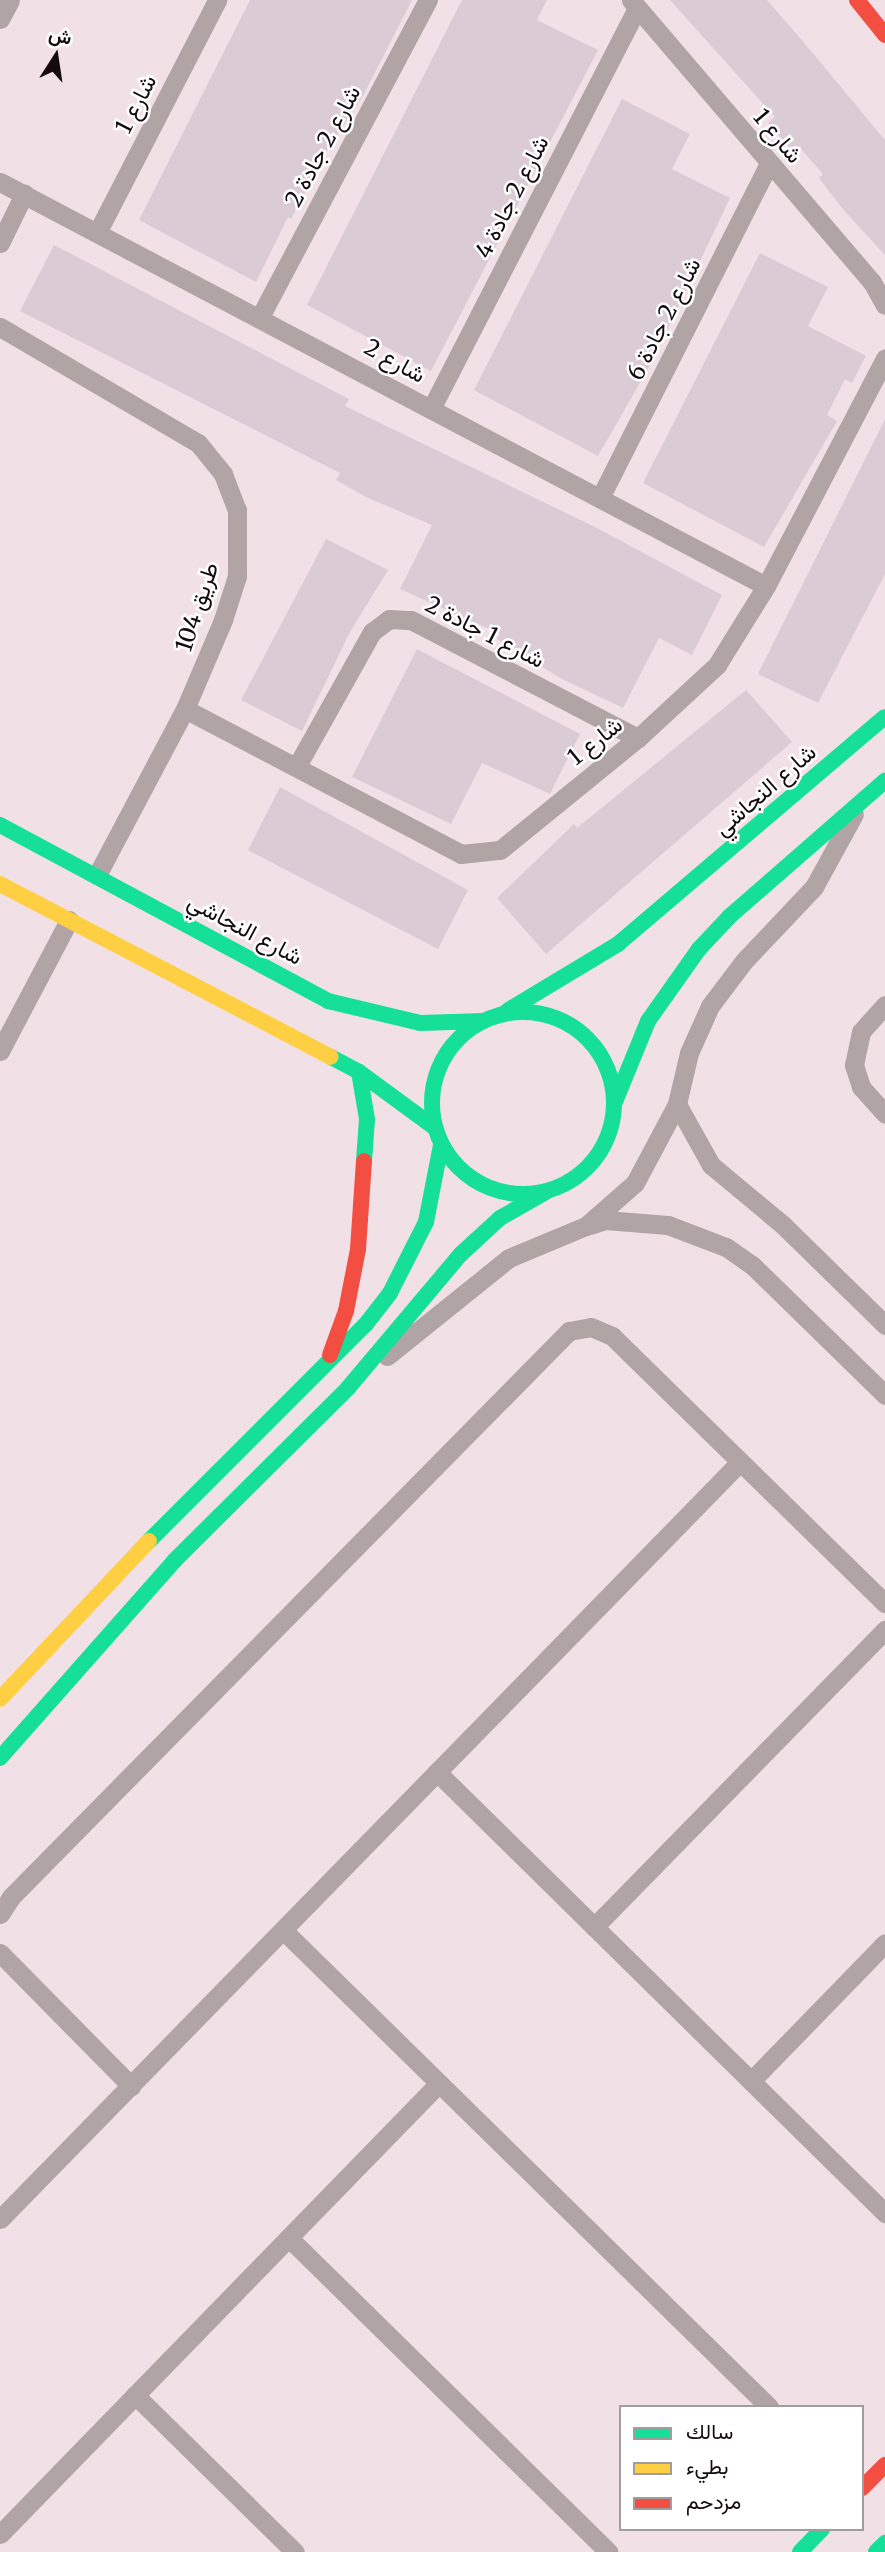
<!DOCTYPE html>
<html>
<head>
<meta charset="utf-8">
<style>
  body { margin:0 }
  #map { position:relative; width:885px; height:2552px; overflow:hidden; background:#f1e1e7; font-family:Merriweather,Vazirmatn,serif }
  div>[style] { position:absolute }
  .building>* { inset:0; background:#dacbd5 }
  .street>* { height:19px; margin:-9.5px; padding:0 9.5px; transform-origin:9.5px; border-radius:9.5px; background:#b0a4a5 }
  .fast>* { height:16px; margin:-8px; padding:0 8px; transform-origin:8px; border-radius:8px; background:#16e098 }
  .fast>.ring { margin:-8px; padding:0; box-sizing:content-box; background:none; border:16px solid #16e098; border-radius:50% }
  .slow>* { height:16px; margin:-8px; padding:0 8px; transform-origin:8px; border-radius:8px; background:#ffcf43 }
  .jam>* { height:16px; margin:-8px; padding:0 8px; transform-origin:8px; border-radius:8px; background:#f24e42 }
  span { translate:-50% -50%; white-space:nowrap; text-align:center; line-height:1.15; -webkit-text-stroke:5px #fff; paint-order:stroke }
  .street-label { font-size:23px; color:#140b0e }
  .legend { position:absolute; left:619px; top:2405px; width:245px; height:126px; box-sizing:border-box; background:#fff; border:2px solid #a19d9f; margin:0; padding:9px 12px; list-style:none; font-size:21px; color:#140b0e }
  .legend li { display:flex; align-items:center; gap:14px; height:35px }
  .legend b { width:35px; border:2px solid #a19d9f }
  .north { position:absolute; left:21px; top:21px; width:70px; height:70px; -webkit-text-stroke:5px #fff; paint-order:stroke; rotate:12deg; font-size:19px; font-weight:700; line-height:28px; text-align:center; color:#140b0e }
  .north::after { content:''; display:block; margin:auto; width:24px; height:32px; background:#140b0e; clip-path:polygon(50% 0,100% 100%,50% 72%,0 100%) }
</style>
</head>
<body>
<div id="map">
  <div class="building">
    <div style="clip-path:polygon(250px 0,412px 0,364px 94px,325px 154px,291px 219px,288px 217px,256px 282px,139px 220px)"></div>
    <div style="clip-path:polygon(462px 0,547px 0,537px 20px,598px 50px,431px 371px,307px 305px)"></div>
    <div style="clip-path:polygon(670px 0,767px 0,806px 45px,885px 140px,885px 255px,841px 207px,819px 178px,823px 174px,799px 147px,793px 152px,768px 123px,775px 117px)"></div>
    <div style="clip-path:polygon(622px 99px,690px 134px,672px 169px,730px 198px,653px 360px,598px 456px,474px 390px)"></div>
    <div style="clip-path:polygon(54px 245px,349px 399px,345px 406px,595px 527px,722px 595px,692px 655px,659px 638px,623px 708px,560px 678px,497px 639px,500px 634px,400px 589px,432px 525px,368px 498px,336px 480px,340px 473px,20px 311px)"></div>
    <div style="clip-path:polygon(760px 253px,828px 287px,808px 326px,866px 356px,852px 383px,845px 379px,827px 415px,837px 421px,764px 547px,643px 483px)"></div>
    <div style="clip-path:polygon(885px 419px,885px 574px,818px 703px,758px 674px)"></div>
    <div style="clip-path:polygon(326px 539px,388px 570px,350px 632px,302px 731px,241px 700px)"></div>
    <div style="clip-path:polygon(417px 649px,580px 734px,550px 794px,482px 763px,451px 824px,352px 777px)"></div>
    <div style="clip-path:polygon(746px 690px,792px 742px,546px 954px,497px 898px,574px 824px,577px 828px)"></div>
    <div style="clip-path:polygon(280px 787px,468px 890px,438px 949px,248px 850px)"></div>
  </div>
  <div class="street">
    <div style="left:631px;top:0;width:371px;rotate:49.5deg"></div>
    <div style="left:872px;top:282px;width:26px;rotate:61deg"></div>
    <div style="left:0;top:19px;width:21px;rotate:-62deg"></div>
    <div style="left:0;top:182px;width:866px;rotate:27.81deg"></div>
    <div style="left:98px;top:231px;width:260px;rotate:-62.7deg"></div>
    <div style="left:0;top:243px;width:55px;rotate:-63.9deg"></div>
    <div style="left:261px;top:315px;width:357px;rotate:-62.1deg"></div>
    <div style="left:0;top:327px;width:229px;rotate:30.4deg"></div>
    <div style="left:198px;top:443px;width:40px;rotate:51deg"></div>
    <div style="left:223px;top:474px;width:39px;rotate:69deg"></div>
    <div style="left:237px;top:510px;width:66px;rotate:90deg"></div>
    <div style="left:237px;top:576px;width:46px;rotate:107.7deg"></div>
    <div style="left:223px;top:620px;width:97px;rotate:113.1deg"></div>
    <div style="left:185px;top:709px;width:188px;rotate:117.9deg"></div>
    <div style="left:431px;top:409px;width:451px;rotate:-62.8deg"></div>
    <div style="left:601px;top:496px;width:372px;rotate:-63.2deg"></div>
    <div style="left:185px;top:709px;width:312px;rotate:27.7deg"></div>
    <div style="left:461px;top:854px;width:39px;rotate:-6deg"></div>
    <div style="left:500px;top:850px;width:178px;rotate:-39.1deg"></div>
    <div style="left:638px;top:738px;width:108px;rotate:-42.7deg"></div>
    <div style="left:717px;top:665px;width:93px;rotate:-58.2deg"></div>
    <div style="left:766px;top:586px;width:257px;rotate:-62.4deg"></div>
    <div style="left:297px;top:766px;width:154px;rotate:-60.8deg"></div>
    <div style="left:372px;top:632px;width:21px;rotate:-37deg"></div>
    <div style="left:389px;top:619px;width:22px;rotate:3deg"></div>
    <div style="left:411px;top:620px;width:256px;rotate:27.5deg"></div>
    <div style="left:885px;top:1005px;width:36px;rotate:132deg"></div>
    <div style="left:861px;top:1032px;width:34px;rotate:102deg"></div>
    <div style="left:854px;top:1065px;width:23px;rotate:72deg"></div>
    <div style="left:861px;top:1087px;width:36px;rotate:48deg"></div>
    <div style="left:0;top:1051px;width:148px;rotate:-62.2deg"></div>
    <div style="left:677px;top:1104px;width:70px;rotate:60.9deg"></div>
    <div style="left:711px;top:1165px;width:94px;rotate:39.8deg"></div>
    <div style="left:783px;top:1225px;width:143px;rotate:44.4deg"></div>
    <div style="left:590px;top:1225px;width:16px;rotate:-18deg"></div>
    <div style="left:605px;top:1220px;width:63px;rotate:4.5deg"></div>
    <div style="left:668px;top:1225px;width:62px;rotate:20.8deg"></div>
    <div style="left:726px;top:1247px;width:32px;rotate:35deg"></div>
    <div style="left:752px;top:1265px;width:186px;rotate:44.3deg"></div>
    <div style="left:387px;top:1356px;width:156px;rotate:-38.8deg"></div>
    <div style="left:509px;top:1258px;width:83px;rotate:-22.6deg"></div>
    <div style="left:586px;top:1226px;width:65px;rotate:-41.3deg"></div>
    <div style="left:635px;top:1183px;width:89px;rotate:-62deg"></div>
    <div style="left:677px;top:1104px;width:52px;rotate:-76.8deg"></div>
    <div style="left:689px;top:1053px;width:51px;rotate:-65.9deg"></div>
    <div style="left:710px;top:1006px;width:56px;rotate:-52.9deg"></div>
    <div style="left:744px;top:961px;width:102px;rotate:-46.6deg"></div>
    <div style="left:814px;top:887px;width:83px;rotate:-61.3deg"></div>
    <div style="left:437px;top:1772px;width:629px;rotate:44.55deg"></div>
    <div style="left:0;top:1914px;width:20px;rotate:-57deg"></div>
    <div style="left:11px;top:1897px;width:795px;rotate:-45.41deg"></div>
    <div style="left:569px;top:1331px;width:22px;rotate:-10deg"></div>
    <div style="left:591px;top:1327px;width:23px;rotate:23deg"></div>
    <div style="left:612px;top:1336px;width:382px;rotate:44.4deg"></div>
    <div style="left:594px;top:1927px;width:416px;rotate:-45.6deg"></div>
    <div style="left:283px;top:1930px;width:681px;rotate:44.46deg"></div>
    <div style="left:0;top:1953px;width:187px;rotate:45.4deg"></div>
    <div style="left:751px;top:2081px;width:192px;rotate:-45.8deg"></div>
    <div style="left:0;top:2219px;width:1059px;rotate:-45.65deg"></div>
    <div style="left:289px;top:2238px;width:448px;rotate:44.5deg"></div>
    <div style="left:135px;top:2395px;width:224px;rotate:44.5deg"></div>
    <div style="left:0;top:2534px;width:629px;rotate:-45.77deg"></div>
  </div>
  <div class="fast">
    <div style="left:0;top:825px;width:372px;rotate:28.2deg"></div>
    <div style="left:328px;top:1001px;width:95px;rotate:13.4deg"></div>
    <div style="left:420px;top:1023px;width:63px;rotate:-1.8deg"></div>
    <div style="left:507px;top:1011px;width:130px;rotate:-31.1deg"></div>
    <div style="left:618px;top:944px;width:350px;rotate:-40.4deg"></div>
    <div class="ring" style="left:432px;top:1012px;width:166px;height:166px"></div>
    <div style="left:331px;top:1057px;width:32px;rotate:28deg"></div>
    <div style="left:359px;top:1072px;width:93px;rotate:36.3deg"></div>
    <div style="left:359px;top:1072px;width:48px;rotate:80.3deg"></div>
    <div style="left:367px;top:1119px;width:42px;rotate:94.1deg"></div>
    <div style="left:615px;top:1102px;width:87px;rotate:-67.8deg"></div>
    <div style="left:648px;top:1021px;width:88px;rotate:-54.7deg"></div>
    <div style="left:699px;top:949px;width:45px;rotate:-46.8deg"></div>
    <div style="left:730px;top:916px;width:206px;rotate:-41.1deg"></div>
    <div style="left:149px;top:1541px;width:307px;rotate:-45deg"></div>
    <div style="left:366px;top:1324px;width:39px;rotate:-52deg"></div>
    <div style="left:390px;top:1293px;width:80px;rotate:-63.1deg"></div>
    <div style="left:426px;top:1222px;width:78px;rotate:-79deg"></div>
    <div style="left:0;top:1758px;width:263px;rotate:-48.5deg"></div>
    <div style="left:174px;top:1561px;width:245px;rotate:-44.8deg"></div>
    <div style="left:348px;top:1388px;width:175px;rotate:-49.9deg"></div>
    <div style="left:461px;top:1254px;width:53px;rotate:-42.7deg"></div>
    <div style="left:500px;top:1218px;width:53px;rotate:-29.5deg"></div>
    <div style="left:800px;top:2552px;width:32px;rotate:-46deg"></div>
    <div style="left:876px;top:2552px;width:13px;rotate:-45deg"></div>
  </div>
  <div class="slow">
    <div style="left:0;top:884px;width:373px;rotate:27.6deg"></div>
    <div style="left:0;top:1699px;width:217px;rotate:-46.7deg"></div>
  </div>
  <div class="jam">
    <div style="left:857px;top:0;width:45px;rotate:51.3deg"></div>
    <div style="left:330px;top:1355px;width:47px;rotate:-70deg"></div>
    <div style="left:346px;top:1311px;width:63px;rotate:-79deg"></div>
    <div style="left:358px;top:1249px;width:88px;rotate:-86.1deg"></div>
    <div style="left:862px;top:2488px;width:33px;rotate:-45deg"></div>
  </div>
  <div class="street-label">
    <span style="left:136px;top:104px;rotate:-63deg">شارع 1</span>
    <span style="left:778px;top:136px;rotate:50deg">شارع 1</span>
    <span style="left:323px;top:146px;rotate:-62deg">شارع 2 جادة 2</span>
    <span style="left:512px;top:197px;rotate:-63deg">شارع 2 جادة 4</span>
    <span style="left:664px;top:319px;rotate:-63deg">شارع 2 جادة 6</span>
    <span style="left:395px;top:361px;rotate:29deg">شارع 2</span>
    <span style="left:197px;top:607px;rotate:-72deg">طريق 104</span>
    <span style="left:485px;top:632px;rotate:27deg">شارع 1 جادة 2</span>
    <span style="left:595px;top:741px;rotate:-39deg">شارع 1</span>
    <span style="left:765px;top:790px;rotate:-41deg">شارع النجاشي</span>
    <span style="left:245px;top:929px;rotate:28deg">شارع النجاشي</span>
  </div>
  <ul class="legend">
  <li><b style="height:9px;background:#16e098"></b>سالك</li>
  <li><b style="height:9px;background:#ffcf43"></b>بطيء</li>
  <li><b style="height:9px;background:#f24e42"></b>مزدحم</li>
  </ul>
  <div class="north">ش</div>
</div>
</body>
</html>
